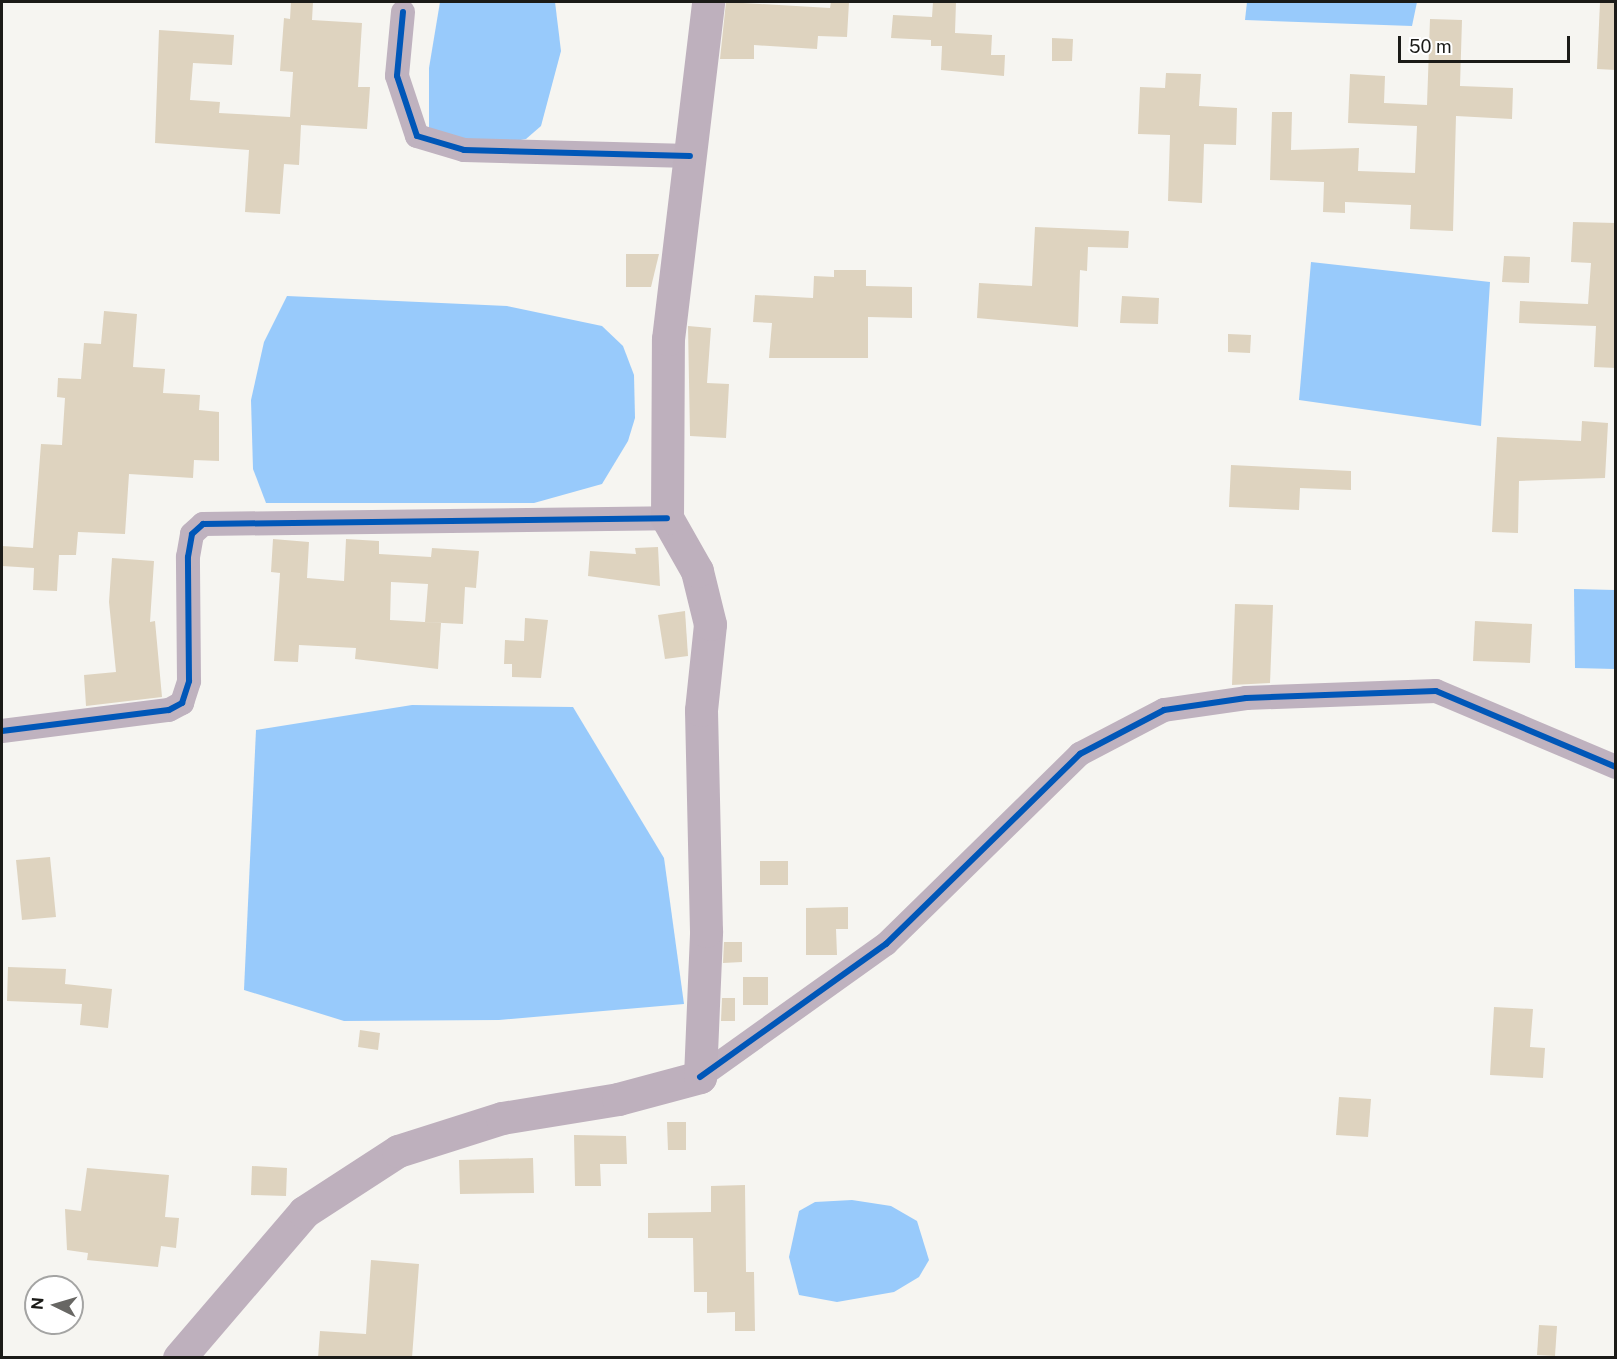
<!DOCTYPE html>
<html>
<head>
<meta charset="utf-8">
<style>
  body { margin:0 }
  #map { position:relative; width:1617px; height:1359px; overflow:hidden; background:#f6f5f1; font-family:"Public Sans",sans-serif }
  div>[style] { position:absolute }
  .water>* { inset:0; background:#98cafb }
  .building>* { inset:0; background:#ded3bf }
  .minor>* { height:24px; margin:-12px; padding:0 12px; transform-origin:12px; border-radius:12px; background:#bfb2bf }
  .secondary>* { height:33px; margin:-16.5px; padding:0 16.5px; transform-origin:16.5px; border-radius:16.5px; background:#beb0bd }
  .cycleway>* { height:6px; margin:-3px; padding:0 3px; transform-origin:3px; border-radius:3px; background:#0057b8 }
  span { translate:-50% -50%; white-space:nowrap; text-align:center; line-height:1.15; -webkit-text-stroke:4.5px #fff; paint-order:stroke }
  .frame { position:absolute; inset:0; border:3px solid #1b1b18; pointer-events:none }
  .north { position:absolute; left:24px; top:1275px; width:60px; height:60px; box-sizing:border-box; background:#fff; border:2px solid #a4a4a3; border-radius:50%; rotate:275deg; font-size:16px; font-weight:700; line-height:24px; text-align:center; color:#1b1b18 }
  .north::after { content:''; display:block; margin:auto; width:21px; height:27px; background:#686764; clip-path:polygon(50% 0,100% 100%,50% 72%,0 100%) }
  .scale { position:absolute; left:1398px; top:36px; width:172px; height:27px; box-sizing:border-box; border:3px solid #1b1b18; border-top:0; padding-left:8px; font-size:18px; line-height:21px; white-space:nowrap; color:#1b1b18; -webkit-text-stroke:4px #fff; paint-order:stroke }
</style>
</head>
<body>
<div id="map">
  <div class="water">
    <div style="clip-path:polygon(440px 2px,555px 2px,561px 51px,541px 126px,526px 139px,482px 147px,429px 131px,429px 68px)"></div>
    <div style="clip-path:polygon(1247px 2px,1417px 2px,1412px 26px,1245px 20px)"></div>
    <div style="clip-path:polygon(1311px 262px,1490px 282px,1481px 426px,1299px 400px)"></div>
    <div style="clip-path:polygon(287px 296px,507px 306px,602px 326px,623px 346px,634px 375px,635px 418px,628px 441px,602px 484px,534px 503px,266px 503px,253px 469px,251px 400px,264px 342px)"></div>
    <div style="clip-path:polygon(1574px 589px,1615px 590px,1615px 669px,1575px 668px)"></div>
    <div style="clip-path:polygon(412px 705px,573px 707px,664px 858px,684px 1004px,499px 1020px,344px 1021px,244px 990px,256px 730px)"></div>
    <div style="clip-path:polygon(852px 1200px,891px 1206px,917px 1221px,929px 1260px,919px 1277px,894px 1292px,837px 1302px,799px 1295px,789px 1257px,799px 1211px,815px 1202px)"></div>
  </div>
  <div class="building">
    <div style="clip-path:polygon(291px 2px,313px 2px,312px 20px,362px 23px,358px 87px,370px 87px,367px 129px,301px 125px,299px 165px,284px 164px,280px 214px,245px 212px,249px 150px,155px 143px,159px 30px,234px 35px,232px 65px,193px 63px,190px 100px,220px 102px,219px 113px,290px 117px,293px 72px,280px 71px,284px 18px,290px 19px)"></div>
    <div style="clip-path:polygon(726px 2px,830px 8px,831px 2px,849px 2px,847px 37px,818px 36px,817px 49px,754px 45px,754px 59px,720px 59px)"></div>
    <div style="clip-path:polygon(933px 2px,956px 2px,955px 33px,992px 35px,991px 55px,1005px 55px,1004px 76px,941px 70px,942px 46px,931px 46px,931px 40px,891px 38px,893px 15px,932px 17px)"></div>
    <div style="clip-path:polygon(1600px 2px,1616px 2px,1616px 70px,1597px 69px)"></div>
    <div style="clip-path:polygon(1430px 19px,1462px 20px,1460px 86px,1513px 88px,1512px 119px,1456px 116px,1453px 231px,1410px 229px,1411px 205px,1345px 202px,1345px 213px,1323px 212px,1324px 182px,1270px 180px,1272px 112px,1292px 112px,1291px 150px,1359px 148px,1358px 171px,1415px 173px,1417px 126px,1348px 123px,1350px 74px,1385px 76px,1384px 103px,1427px 105px)"></div>
    <div style="clip-path:polygon(1052px 38px,1073px 39px,1072px 61px,1052px 61px)"></div>
    <div style="clip-path:polygon(1166px 73px,1201px 74px,1199px 106px,1237px 108px,1236px 145px,1204px 144px,1202px 203px,1168px 201px,1170px 135px,1138px 134px,1140px 87px,1165px 88px)"></div>
    <div style="clip-path:polygon(1573px 222px,1616px 223px,1616px 368px,1594px 367px,1596px 326px,1519px 323px,1520px 301px,1588px 304px,1591px 263px,1571px 262px)"></div>
    <div style="clip-path:polygon(1035px 227px,1129px 231px,1128px 248px,1088px 247px,1087px 271px,1080px 270px,1078px 327px,977px 318px,979px 283px,1032px 286px)"></div>
    <div style="clip-path:polygon(626px 254px,659px 254px,651px 287px,626px 287px)"></div>
    <div style="clip-path:polygon(1504px 256px,1530px 257px,1529px 283px,1502px 282px)"></div>
    <div style="clip-path:polygon(834px 270px,866px 270px,866px 286px,912px 287px,912px 318px,868px 317px,868px 358px,769px 358px,772px 323px,753px 322px,755px 295px,813px 298px,814px 276px,834px 277px)"></div>
    <div style="clip-path:polygon(1122px 296px,1159px 298px,1158px 324px,1120px 323px)"></div>
    <div style="clip-path:polygon(104px 311px,137px 314px,133px 367px,165px 369px,163px 393px,200px 395px,199px 410px,219px 412px,219px 461px,194px 460px,193px 478px,129px 474px,125px 534px,78px 532px,76px 555px,59px 555px,57px 591px,33px 590px,34px 568px,2px 566px,2px 546px,33px 548px,41px 444px,62px 445px,65px 398px,57px 397px,58px 378px,81px 379px,84px 343px,101px 344px)"></div>
    <div style="clip-path:polygon(688px 326px,711px 328px,707px 383px,729px 384px,726px 438px,690px 436px)"></div>
    <div style="clip-path:polygon(1228px 334px,1251px 335px,1250px 353px,1228px 352px)"></div>
    <div style="clip-path:polygon(1582px 421px,1608px 423px,1605px 478px,1519px 481px,1518px 533px,1492px 532px,1497px 437px,1581px 441px)"></div>
    <div style="clip-path:polygon(1231px 465px,1351px 471px,1351px 490px,1300px 488px,1299px 510px,1229px 507px)"></div>
    <div style="clip-path:polygon(273px 539px,309px 542px,307px 578px,344px 581px,346px 539px,379px 541px,379px 554px,431px 557px,432px 548px,479px 551px,476px 588px,465px 587px,463px 624px,425px 622px,428px 584px,391px 582px,390px 620px,441px 623px,438px 669px,355px 659px,356px 648px,299px 645px,298px 662px,274px 661px,280px 573px,271px 572px)"></div>
    <div style="clip-path:polygon(658px 547px,660px 586px,588px 576px,590px 551px,636px 554px,635px 548px)"></div>
    <div style="clip-path:polygon(112px 558px,154px 561px,150px 622px,155px 621px,162px 697px,86px 706px,84px 675px,116px 672px,109px 602px)"></div>
    <div style="clip-path:polygon(1235px 604px,1273px 605px,1270px 683px,1232px 685px)"></div>
    <div style="clip-path:polygon(685px 611px,688px 656px,665px 659px,658px 615px)"></div>
    <div style="clip-path:polygon(525px 618px,548px 620px,541px 678px,512px 677px,512px 664px,504px 664px,505px 640px,524px 641px)"></div>
    <div style="clip-path:polygon(1475px 621px,1532px 624px,1530px 663px,1473px 661px)"></div>
    <div style="clip-path:polygon(50px 857px,56px 917px,22px 920px,16px 860px)"></div>
    <div style="clip-path:polygon(760px 861px,788px 861px,788px 885px,760px 885px)"></div>
    <div style="clip-path:polygon(848px 907px,848px 929px,836px 929px,837px 955px,806px 955px,806px 908px)"></div>
    <div style="clip-path:polygon(724px 942px,742px 942px,742px 962px,723px 963px)"></div>
    <div style="clip-path:polygon(8px 967px,66px 969px,65px 984px,112px 989px,108px 1028px,80px 1025px,82px 1004px,7px 1001px)"></div>
    <div style="clip-path:polygon(743px 977px,768px 977px,768px 1005px,743px 1005px)"></div>
    <div style="clip-path:polygon(722px 998px,735px 998px,735px 1021px,721px 1021px)"></div>
    <div style="clip-path:polygon(1494px 1007px,1533px 1009px,1530px 1047px,1545px 1048px,1543px 1078px,1490px 1075px)"></div>
    <div style="clip-path:polygon(360px 1030px,380px 1033px,378px 1050px,358px 1047px)"></div>
    <div style="clip-path:polygon(1339px 1097px,1371px 1099px,1368px 1137px,1336px 1135px)"></div>
    <div style="clip-path:polygon(667px 1122px,686px 1122px,686px 1150px,668px 1150px)"></div>
    <div style="clip-path:polygon(574px 1135px,626px 1136px,627px 1164px,600px 1164px,601px 1186px,575px 1186px)"></div>
    <div style="clip-path:polygon(533px 1158px,534px 1193px,460px 1194px,459px 1160px)"></div>
    <div style="clip-path:polygon(252px 1166px,287px 1168px,286px 1196px,251px 1195px)"></div>
    <div style="clip-path:polygon(87px 1168px,169px 1175px,165px 1217px,179px 1218px,176px 1248px,161px 1246px,158px 1267px,87px 1260px,88px 1253px,67px 1250px,65px 1209px,81px 1211px)"></div>
    <div style="clip-path:polygon(745px 1185px,746px 1272px,754px 1272px,755px 1331px,735px 1331px,735px 1312px,707px 1313px,707px 1292px,694px 1292px,693px 1238px,648px 1238px,648px 1213px,711px 1212px,711px 1186px)"></div>
    <div style="clip-path:polygon(371px 1260px,419px 1264px,412px 1358px,318px 1358px,320px 1331px,366px 1334px)"></div>
    <div style="clip-path:polygon(1539px 1325px,1557px 1326px,1555px 1356px,1537px 1355px)"></div>
  </div>
  <div class="minor">
    <div style="left:403px;top:12px;width:64px;rotate:95.4deg"></div>
    <div style="left:397px;top:76px;width:63px;rotate:71.6deg"></div>
    <div style="left:417px;top:136px;width:49px;rotate:16.6deg"></div>
    <div style="left:464px;top:150px;width:226px;rotate:1.5deg"></div>
    <div style="left:2px;top:731px;width:168px;rotate:-7.2deg"></div>
    <div style="left:169px;top:710px;width:15px;rotate:-28deg"></div>
    <div style="left:182px;top:703px;width:23px;rotate:-72deg"></div>
    <div style="left:189px;top:681px;width:124px;rotate:-90.5deg"></div>
    <div style="left:188px;top:557px;width:23px;rotate:-80deg"></div>
    <div style="left:192px;top:534px;width:15px;rotate:-42deg"></div>
    <div style="left:203px;top:524px;width:464px;rotate:-0.7deg"></div>
    <div style="left:700px;top:1077px;width:229px;rotate:-35.6deg"></div>
    <div style="left:886px;top:944px;width:272px;rotate:-44.4deg"></div>
    <div style="left:1080px;top:754px;width:95px;rotate:-27.6deg"></div>
    <div style="left:1164px;top:710px;width:83px;rotate:-8.3deg"></div>
    <div style="left:1246px;top:698px;width:190px;rotate:-2.1deg"></div>
    <div style="left:1436px;top:691px;width:195px;rotate:22.9deg"></div>
  </div>
  <div class="secondary">
    <div style="left:179px;top:1358px;width:192px;rotate:-49.4deg"></div>
    <div style="left:304px;top:1212px;width:112px;rotate:-33deg"></div>
    <div style="left:398px;top:1151px;width:109px;rotate:-17.6deg"></div>
    <div style="left:502px;top:1118px;width:118px;rotate:-9.3deg"></div>
    <div style="left:618px;top:1099px;width:85px;rotate:-15deg"></div>
    <div style="left:700px;top:1077px;width:146px;rotate:-87.6deg"></div>
    <div style="left:706px;top:931px;width:221px;rotate:-91.3deg"></div>
    <div style="left:701px;top:710px;width:86px;rotate:-84deg"></div>
    <div style="left:710px;top:624px;width:55px;rotate:-103.8deg"></div>
    <div style="left:697px;top:571px;width:61px;rotate:-119.5deg"></div>
    <div style="left:667px;top:518px;width:179px;rotate:-89.7deg"></div>
    <div style="left:668px;top:339px;width:339px;rotate:-83.2deg"></div>
  </div>
  <div class="cycleway">
    <div style="left:403px;top:12px;width:64px;rotate:95.4deg"></div>
    <div style="left:397px;top:76px;width:63px;rotate:71.6deg"></div>
    <div style="left:417px;top:136px;width:49px;rotate:16.6deg"></div>
    <div style="left:464px;top:150px;width:226px;rotate:1.5deg"></div>
    <div style="left:2px;top:731px;width:168px;rotate:-7.2deg"></div>
    <div style="left:169px;top:710px;width:15px;rotate:-28deg"></div>
    <div style="left:182px;top:703px;width:23px;rotate:-72deg"></div>
    <div style="left:189px;top:681px;width:124px;rotate:-90.5deg"></div>
    <div style="left:188px;top:557px;width:23px;rotate:-80deg"></div>
    <div style="left:192px;top:534px;width:15px;rotate:-42deg"></div>
    <div style="left:203px;top:524px;width:464px;rotate:-0.7deg"></div>
    <div style="left:700px;top:1077px;width:229px;rotate:-35.6deg"></div>
    <div style="left:886px;top:944px;width:272px;rotate:-44.4deg"></div>
    <div style="left:1080px;top:754px;width:95px;rotate:-27.6deg"></div>
    <div style="left:1164px;top:710px;width:83px;rotate:-8.3deg"></div>
    <div style="left:1246px;top:698px;width:190px;rotate:-2.1deg"></div>
    <div style="left:1436px;top:691px;width:195px;rotate:22.9deg"></div>
  </div>
  <div class="frame"></div>
  <div class="north">N</div>
  <div class="scale">50 m</div>
</div>
</body>
</html>
